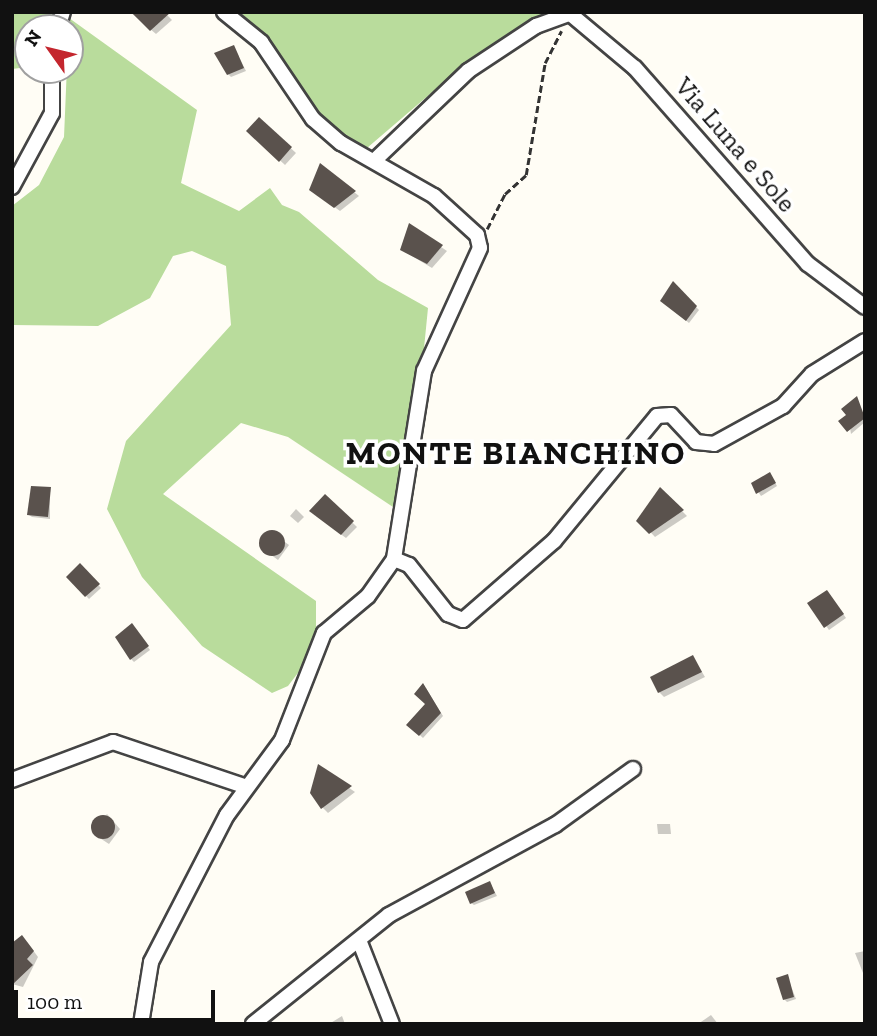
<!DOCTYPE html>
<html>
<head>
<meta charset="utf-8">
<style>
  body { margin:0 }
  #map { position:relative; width:877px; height:1036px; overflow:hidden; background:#fffdf5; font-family:"Zilla Slab",serif }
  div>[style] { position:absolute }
  .forest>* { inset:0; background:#b9dc9c }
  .shadow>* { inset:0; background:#0003 }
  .building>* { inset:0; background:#5a524d }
  .round { border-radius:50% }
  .path>* { height:2.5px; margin-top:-1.25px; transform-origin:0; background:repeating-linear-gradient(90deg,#333 0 7px,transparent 0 10.5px) }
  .roads { filter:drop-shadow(2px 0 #444) drop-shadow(-2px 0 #444) drop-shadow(0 2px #444) drop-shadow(0 -2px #444) }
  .minor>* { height:14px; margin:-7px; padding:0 7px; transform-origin:7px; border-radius:7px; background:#fff }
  span { translate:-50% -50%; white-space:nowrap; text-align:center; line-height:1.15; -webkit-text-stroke:7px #fff; paint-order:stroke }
  .street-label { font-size:26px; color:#111 }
  .district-label { font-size:33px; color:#111; font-weight:700; letter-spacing:2px }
  .frame { position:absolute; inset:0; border:14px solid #111; pointer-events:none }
  .north { position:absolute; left:14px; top:14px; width:70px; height:70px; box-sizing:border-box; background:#fff; border:2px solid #a0a0a0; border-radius:50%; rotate:304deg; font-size:19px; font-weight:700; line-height:28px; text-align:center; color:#111 }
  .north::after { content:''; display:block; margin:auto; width:24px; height:32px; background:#c4262e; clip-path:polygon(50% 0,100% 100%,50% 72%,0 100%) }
  .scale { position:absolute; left:14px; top:990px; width:201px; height:32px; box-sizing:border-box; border:4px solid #111; border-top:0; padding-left:9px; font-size:21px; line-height:24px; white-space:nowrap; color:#111; -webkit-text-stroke:5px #fff; paint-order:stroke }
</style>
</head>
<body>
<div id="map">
  <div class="forest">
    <div style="clip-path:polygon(12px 12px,59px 12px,51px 28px,28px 28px,28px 67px,12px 69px)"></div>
    <div style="clip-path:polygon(240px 12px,552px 12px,458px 70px,367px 148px,343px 137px,309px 104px,274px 46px)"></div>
    <div style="clip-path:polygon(69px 18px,197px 110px,181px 183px,239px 211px,270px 188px,282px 205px,299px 212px,378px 280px,428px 308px,413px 459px,393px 507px,288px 437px,241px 423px,163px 494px,316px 601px,316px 649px,288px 686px,272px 693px,202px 646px,142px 577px,107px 509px,126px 441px,231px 325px,226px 266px,192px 251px,173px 256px,150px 298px,98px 326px,12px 325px,12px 206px,39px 185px,64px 137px)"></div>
  </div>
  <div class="shadow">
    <div style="clip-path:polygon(130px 12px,164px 12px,172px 20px,156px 34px)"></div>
    <div style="clip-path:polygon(234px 47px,246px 71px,231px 77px,228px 74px)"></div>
    <div style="clip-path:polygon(259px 119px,296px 153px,285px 165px,248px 131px)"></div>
    <div style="clip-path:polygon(311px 190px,354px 192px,359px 196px,340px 211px)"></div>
    <div style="clip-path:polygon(410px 226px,447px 251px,432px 268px,402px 250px)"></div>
    <div style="clip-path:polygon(673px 284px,699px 310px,689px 323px,665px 304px)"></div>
    <div style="clip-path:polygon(857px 399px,865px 422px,851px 434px,848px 415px)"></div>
    <div style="clip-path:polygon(772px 477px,777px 486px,761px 496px,753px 484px)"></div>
    <div style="clip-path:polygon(50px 489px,50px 519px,32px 517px,29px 515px)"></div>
    <div style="clip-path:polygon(660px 489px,687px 516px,655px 537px,639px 520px)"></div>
    <div style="clip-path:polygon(325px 496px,357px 527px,346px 538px,316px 516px)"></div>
    <div style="clip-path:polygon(296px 509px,304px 517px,298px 523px,290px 516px)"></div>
    <div style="clip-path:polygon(271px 532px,289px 545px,278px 560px,259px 546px)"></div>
    <div style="clip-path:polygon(80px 565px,101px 588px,89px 599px,68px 577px)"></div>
    <div style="clip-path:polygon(830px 595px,846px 618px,829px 630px,810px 604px)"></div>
    <div style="clip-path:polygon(134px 628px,150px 650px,134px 662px,131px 659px)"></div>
    <div style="clip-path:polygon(693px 657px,705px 677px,664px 697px,659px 692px)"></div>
    <div style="clip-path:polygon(426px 688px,443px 716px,423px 738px,408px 724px,427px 704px)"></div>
    <div style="clip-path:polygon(319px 767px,355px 792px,328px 813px,323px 808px)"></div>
    <div style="clip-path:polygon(107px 814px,120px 829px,109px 844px,92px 833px)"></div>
    <div style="clip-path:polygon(657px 824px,670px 824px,671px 834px,658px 834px)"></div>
    <div style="clip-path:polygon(490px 883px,497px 896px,474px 905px,471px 903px)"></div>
    <div style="clip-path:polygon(27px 942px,38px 957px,23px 987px,12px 984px)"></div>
    <div style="clip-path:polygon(865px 951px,865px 978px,855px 953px)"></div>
    <div style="clip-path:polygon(787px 976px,796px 999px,787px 1002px,784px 999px)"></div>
    <div style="clip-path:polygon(711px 1015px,718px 1024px,698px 1024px)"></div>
    <div style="clip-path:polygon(342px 1016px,345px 1024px,329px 1024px)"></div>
  </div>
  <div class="building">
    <div style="clip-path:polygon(131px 12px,171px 12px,150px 31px)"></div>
    <div style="clip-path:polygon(234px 45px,244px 68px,227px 75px,214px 53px)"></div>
    <div style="clip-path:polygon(259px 117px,292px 147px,279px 162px,246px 131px)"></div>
    <div style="clip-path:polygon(320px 163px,356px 191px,334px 208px,309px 190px)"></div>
    <div style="clip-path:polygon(409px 223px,443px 245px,427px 264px,400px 250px)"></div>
    <div style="clip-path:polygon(673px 281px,697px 306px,686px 321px,660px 301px)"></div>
    <div style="clip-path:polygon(857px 396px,865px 418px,847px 432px,838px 421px,846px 415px,841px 409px)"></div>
    <div style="clip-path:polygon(770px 472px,776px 483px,756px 494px,751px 483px)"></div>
    <div style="clip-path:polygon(31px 486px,51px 487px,48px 517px,27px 515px)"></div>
    <div style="clip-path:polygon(660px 487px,684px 510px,649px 534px,636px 521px)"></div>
    <div style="clip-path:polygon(325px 494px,354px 521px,341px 535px,309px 511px)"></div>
    <div class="round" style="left:259px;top:530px;width:26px;height:26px"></div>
    <div style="clip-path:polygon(80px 563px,100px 584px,85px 597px,66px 577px)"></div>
    <div style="clip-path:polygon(827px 590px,844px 614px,824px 628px,807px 603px)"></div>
    <div style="clip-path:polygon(132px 623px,149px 646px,130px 660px,115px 637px)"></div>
    <div style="clip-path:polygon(693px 655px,702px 672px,658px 693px,650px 677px)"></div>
    <div style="clip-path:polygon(423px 683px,441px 713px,419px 736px,406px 725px,425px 704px,414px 694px)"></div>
    <div style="clip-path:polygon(318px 764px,352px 786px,321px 809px,310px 793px)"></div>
    <div class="round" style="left:91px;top:815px;width:24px;height:24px"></div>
    <div style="clip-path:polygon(490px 881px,495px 893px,470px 904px,465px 892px)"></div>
    <div style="clip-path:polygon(22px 935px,34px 951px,27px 959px,33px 965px,12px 985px,12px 943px)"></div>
    <div style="clip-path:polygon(788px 974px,794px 997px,783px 1000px,776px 978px)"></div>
  </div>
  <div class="path">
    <div style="left:487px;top:229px;width:39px;rotate:-63deg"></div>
    <div style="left:505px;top:194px;width:28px;rotate:-42deg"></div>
    <div style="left:526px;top:175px;width:114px;rotate:-80.4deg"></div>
    <div style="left:545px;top:63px;width:36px;rotate:-63deg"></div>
  </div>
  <div class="roads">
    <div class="minor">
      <div style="left:224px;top:12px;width:48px;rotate:39deg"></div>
      <div style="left:261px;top:42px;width:93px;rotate:56deg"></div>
      <div style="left:313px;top:119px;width:37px;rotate:41deg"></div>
      <div style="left:341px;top:143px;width:107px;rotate:29.7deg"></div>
      <div style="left:434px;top:196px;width:58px;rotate:42.2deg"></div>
      <div style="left:477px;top:235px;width:13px;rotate:77deg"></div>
      <div style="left:480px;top:248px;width:135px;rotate:114.5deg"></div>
      <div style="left:424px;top:371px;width:190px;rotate:99.1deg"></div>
      <div style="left:568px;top:12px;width:87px;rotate:39.9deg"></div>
      <div style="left:635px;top:68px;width:261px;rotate:48.6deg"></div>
      <div style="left:808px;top:264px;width:71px;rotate:37deg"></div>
      <div style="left:58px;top:28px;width:17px;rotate:-73deg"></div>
      <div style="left:375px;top:160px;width:129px;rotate:-43.7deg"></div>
      <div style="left:468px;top:71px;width:82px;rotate:-33.5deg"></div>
      <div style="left:536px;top:26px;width:35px;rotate:-20deg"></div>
      <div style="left:12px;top:187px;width:84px;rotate:-61.6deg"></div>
      <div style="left:52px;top:113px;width:43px;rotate:-90deg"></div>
      <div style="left:12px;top:780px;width:108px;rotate:-20.6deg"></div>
      <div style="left:113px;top:742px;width:141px;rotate:18.6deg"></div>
      <div style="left:359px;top:940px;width:90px;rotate:68.6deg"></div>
      <div style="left:141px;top:1024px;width:63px;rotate:-80.8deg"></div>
      <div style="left:151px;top:962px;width:165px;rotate:-62.7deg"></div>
      <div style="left:227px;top:815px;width:93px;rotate:-53.7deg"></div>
      <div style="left:282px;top:740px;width:115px;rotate:-68.6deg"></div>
      <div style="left:324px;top:633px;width:57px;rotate:-40.1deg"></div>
      <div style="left:368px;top:596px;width:45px;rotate:-54.9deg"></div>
      <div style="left:394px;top:559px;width:16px;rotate:22deg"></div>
      <div style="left:409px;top:565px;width:63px;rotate:51.5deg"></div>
      <div style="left:448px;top:614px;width:16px;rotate:22deg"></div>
      <div style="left:463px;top:620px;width:121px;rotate:-41deg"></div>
      <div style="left:554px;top:541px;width:162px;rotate:-50.5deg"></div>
      <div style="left:657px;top:416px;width:14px;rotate:-4deg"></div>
      <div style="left:671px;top:415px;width:37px;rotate:47deg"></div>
      <div style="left:696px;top:442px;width:18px;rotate:6deg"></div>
      <div style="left:714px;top:444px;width:79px;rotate:-28.8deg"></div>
      <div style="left:783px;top:406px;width:43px;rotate:-47.8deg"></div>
      <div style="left:812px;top:374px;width:62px;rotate:-31.9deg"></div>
      <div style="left:253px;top:1024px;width:174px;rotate:-38.7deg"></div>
      <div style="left:389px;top:915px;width:189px;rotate:-28.5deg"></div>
      <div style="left:555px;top:825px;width:96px;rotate:-35.7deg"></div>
    </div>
  </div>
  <div class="street-label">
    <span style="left:735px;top:145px;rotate:49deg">Via Luna e Sole</span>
  </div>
  <div class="district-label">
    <span style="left:516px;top:453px">MONTE BIANCHINO</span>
  </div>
  <div class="frame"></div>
  <div class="north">N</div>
  <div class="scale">100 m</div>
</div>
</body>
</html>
